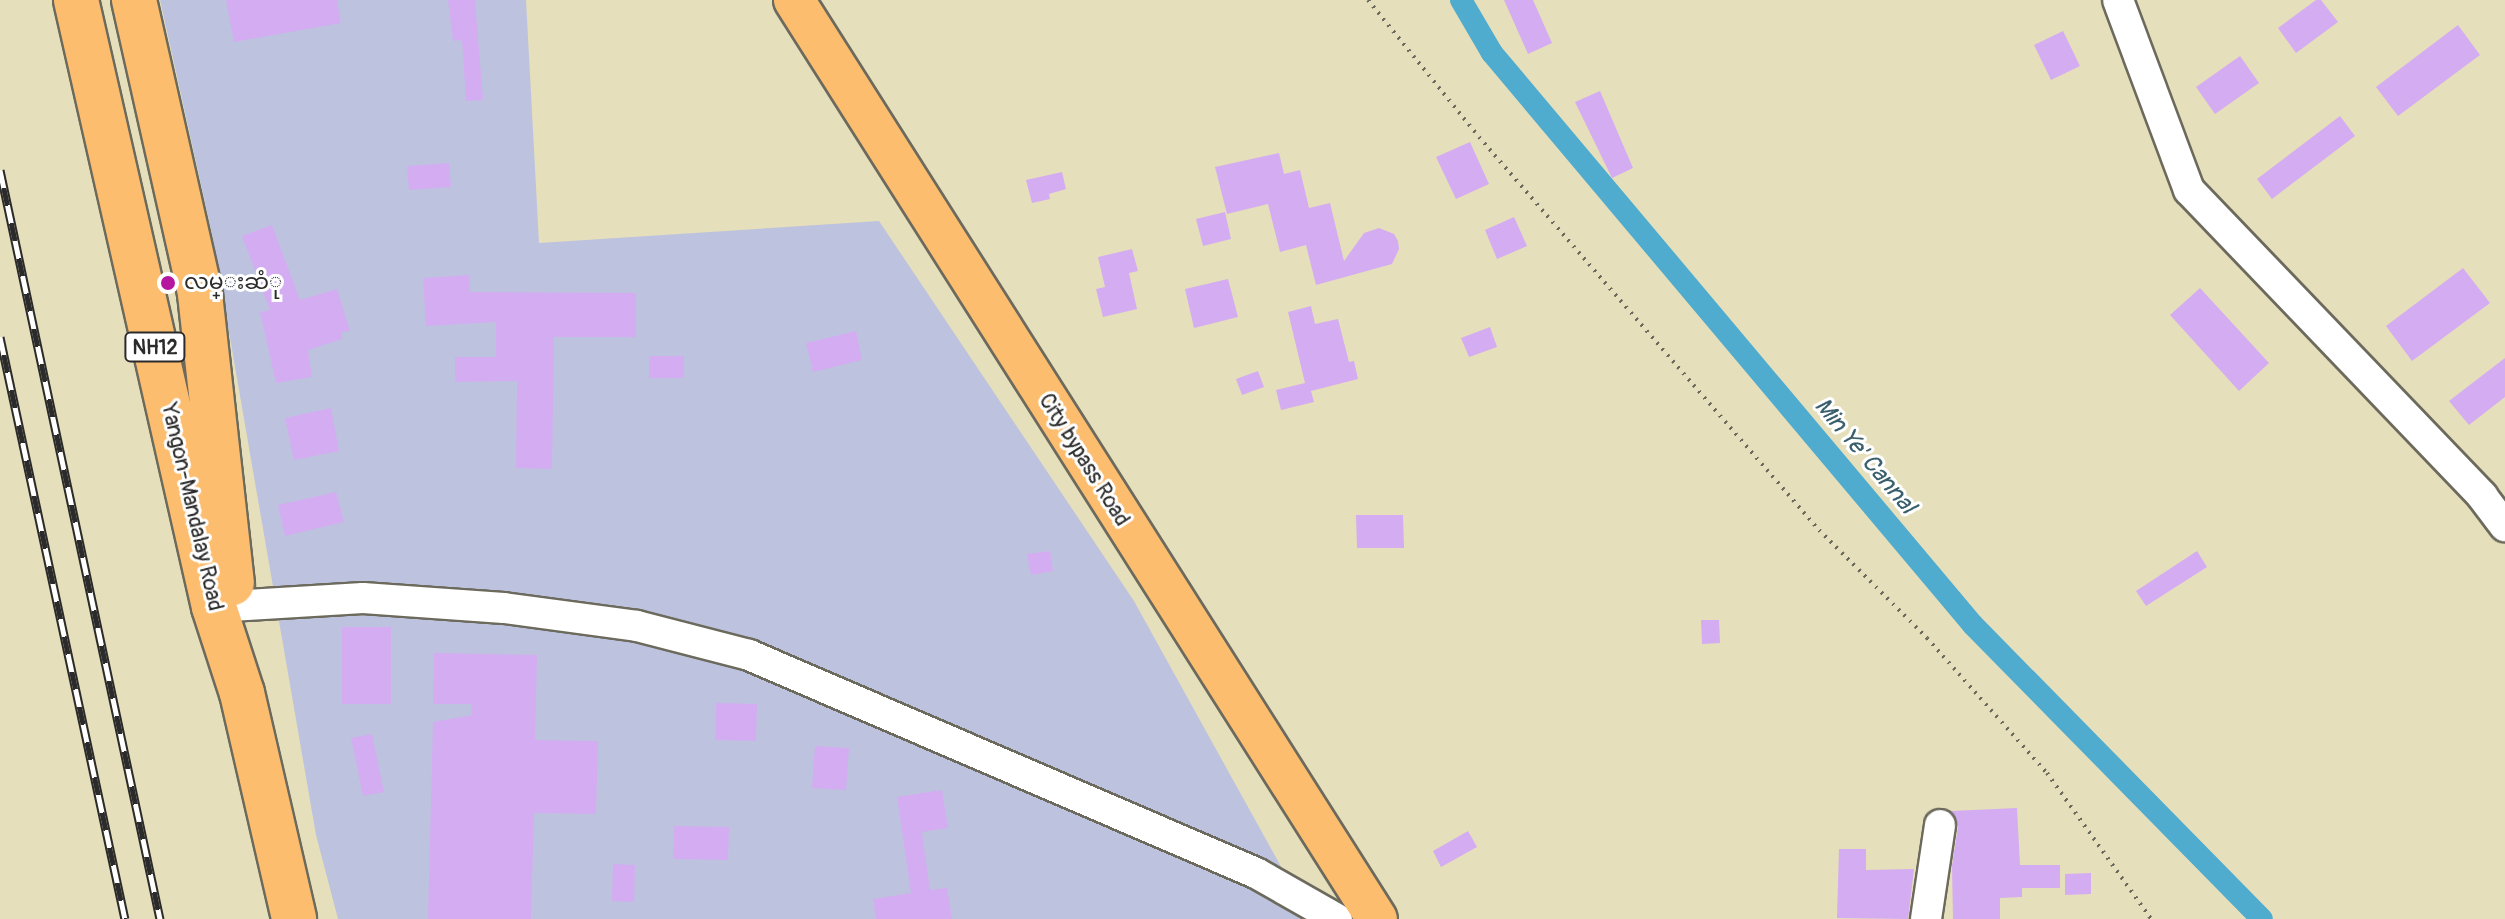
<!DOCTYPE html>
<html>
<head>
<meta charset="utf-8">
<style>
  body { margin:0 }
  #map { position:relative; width:2505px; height:919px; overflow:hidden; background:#e6dfbb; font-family:Pangolin,"Noto Sans Myanmar",sans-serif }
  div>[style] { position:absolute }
  .industrial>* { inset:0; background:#bdc3de }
  .canal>* { height:22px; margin:-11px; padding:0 11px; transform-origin:11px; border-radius:11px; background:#50acce }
  .building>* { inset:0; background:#d4acf2 }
  .path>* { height:4px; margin-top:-2px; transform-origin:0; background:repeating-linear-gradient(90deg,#6c6a5d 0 2px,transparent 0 8px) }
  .roads { filter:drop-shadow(2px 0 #6c6a5d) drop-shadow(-2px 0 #6c6a5d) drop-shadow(0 2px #6c6a5d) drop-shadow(0 -2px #6c6a5d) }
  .minor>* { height:30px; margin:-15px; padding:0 15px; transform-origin:15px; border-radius:15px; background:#fff }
  .major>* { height:40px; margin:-20px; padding:0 20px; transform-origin:20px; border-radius:20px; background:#fcbd6f }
  .highway>* { height:44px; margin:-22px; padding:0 22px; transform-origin:22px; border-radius:22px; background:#fcbd6f }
  .rail>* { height:9px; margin-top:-4.5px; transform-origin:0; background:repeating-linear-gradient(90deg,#fff 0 18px,#2b2b2b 0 36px); box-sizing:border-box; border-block:2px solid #2b2b2b }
  .dots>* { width:22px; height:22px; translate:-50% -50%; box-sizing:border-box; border:4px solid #fff; border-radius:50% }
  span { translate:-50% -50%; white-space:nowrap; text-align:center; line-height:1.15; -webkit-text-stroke:6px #fff; paint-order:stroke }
  .shield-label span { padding:2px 6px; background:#fff; border:2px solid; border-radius:6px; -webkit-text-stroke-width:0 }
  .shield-label { font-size:20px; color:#2b2b2b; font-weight:700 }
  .poi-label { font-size:22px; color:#2b2b2b }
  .left { translate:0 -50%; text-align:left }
  .street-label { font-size:22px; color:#2b2b2b }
  .water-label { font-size:24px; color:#3a5f6c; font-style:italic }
</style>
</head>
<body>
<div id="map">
  <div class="industrial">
    <div style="clip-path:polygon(160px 0,526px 0,539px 243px,879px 221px,1134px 601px,1310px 919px,338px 919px,316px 835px,212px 234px)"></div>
  </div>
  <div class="canal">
    <div style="left:1461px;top:0;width:61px;rotate:59.7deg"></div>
    <div style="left:1492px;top:53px;width:747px;rotate:49.94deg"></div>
    <div style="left:1973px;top:625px;width:412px;rotate:45.5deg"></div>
  </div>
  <div class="building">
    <div style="clip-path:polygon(226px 0,337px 0,341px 23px,234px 42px)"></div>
    <div style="clip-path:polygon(448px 0,475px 0,483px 100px,466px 101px,462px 40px,453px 41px)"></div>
    <div style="clip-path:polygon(1504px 0,1533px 0,1552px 43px,1528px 54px)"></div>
    <div style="clip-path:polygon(2316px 0,2321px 0,2338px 22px,2296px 53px,2278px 28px)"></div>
    <div style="clip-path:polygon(2458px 25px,2480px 55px,2398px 116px,2376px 87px)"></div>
    <div style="clip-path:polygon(2063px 31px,2080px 66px,2051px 80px,2034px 45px)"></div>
    <div style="clip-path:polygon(2240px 56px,2259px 83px,2215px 114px,2196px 87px)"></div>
    <div style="clip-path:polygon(1600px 91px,1633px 168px,1612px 178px,1575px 102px)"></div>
    <div style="clip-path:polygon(2340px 116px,2355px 136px,2272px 199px,2257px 179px)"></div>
    <div style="clip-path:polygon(1470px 142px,1489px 184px,1456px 199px,1436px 157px)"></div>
    <div style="clip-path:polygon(1279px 153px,1284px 174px,1300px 170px,1309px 208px,1330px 203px,1344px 261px,1364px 233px,1379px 228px,1394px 234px,1398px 241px,1399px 249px,1392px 264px,1316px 285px,1306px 245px,1280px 252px,1268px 204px,1227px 214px,1215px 167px)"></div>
    <div style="clip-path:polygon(449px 163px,451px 187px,409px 190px,407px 166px)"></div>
    <div style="clip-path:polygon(1062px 172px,1066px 189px,1049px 194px,1050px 199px,1032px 203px,1026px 180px)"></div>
    <div style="clip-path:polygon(1225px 212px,1231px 239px,1203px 246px,1196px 219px)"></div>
    <div style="clip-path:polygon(1514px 217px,1527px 246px,1497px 259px,1485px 230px)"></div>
    <div style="clip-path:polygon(272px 225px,300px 300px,337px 289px,350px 331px,342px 332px,342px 339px,308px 350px,312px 377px,276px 383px,260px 312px,270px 310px,242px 236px)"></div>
    <div style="clip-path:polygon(1132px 249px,1138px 271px,1129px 273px,1137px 309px,1103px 317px,1096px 289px,1105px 287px,1098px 257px)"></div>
    <div style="clip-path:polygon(2463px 268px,2490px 303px,2412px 361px,2386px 326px)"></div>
    <div style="clip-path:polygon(469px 275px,470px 292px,636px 293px,636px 337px,554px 337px,552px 469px,516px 468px,517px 381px,455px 382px,455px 357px,496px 357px,496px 322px,426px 326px,423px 278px)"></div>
    <div style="clip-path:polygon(1228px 279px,1238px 317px,1194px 328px,1185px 289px)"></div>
    <div style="clip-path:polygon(2200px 288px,2269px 363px,2239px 391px,2170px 315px)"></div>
    <div style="clip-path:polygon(1311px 306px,1315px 324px,1338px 319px,1349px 362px,1354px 361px,1358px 379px,1311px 391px,1314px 402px,1281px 410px,1276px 390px,1305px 383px,1288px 312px)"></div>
    <div style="clip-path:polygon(1490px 327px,1497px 347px,1469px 357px,1461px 338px)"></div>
    <div style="clip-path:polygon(856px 331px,862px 360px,813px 372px,806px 343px)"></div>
    <div style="clip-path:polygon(649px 356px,684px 356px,684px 378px,649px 378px)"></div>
    <div style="clip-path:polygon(2505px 358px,2505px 397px,2469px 425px,2449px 401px)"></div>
    <div style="clip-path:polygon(1258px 371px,1264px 387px,1242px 395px,1236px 379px)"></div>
    <div style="clip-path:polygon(331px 408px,339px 451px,294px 460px,285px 418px)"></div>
    <div style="clip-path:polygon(336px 492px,344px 522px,285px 536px,278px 505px)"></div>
    <div style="clip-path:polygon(1356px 515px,1403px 515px,1404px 548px,1357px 548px)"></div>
    <div style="clip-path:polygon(1050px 551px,1053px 571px,1031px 575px,1027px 554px)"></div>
    <div style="clip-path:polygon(2197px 551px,2207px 567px,2146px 606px,2136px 591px)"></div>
    <div style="clip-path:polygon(1701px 620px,1719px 620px,1720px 643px,1702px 644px)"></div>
    <div style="clip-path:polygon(342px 627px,391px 627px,391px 704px,342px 704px)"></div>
    <div style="clip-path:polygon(434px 653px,537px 655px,535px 740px,598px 741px,596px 814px,534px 813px,531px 919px,428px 919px,433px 722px,472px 715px,471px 704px,433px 704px)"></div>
    <div style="clip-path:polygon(716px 703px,757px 704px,756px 741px,715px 740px)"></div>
    <div style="clip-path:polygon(372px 734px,384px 792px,363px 796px,351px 738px)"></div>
    <div style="clip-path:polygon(815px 746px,849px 748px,846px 790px,812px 788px)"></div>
    <div style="clip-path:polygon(942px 790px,948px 828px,922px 832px,930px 890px,947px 888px,952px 919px,876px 919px,873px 899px,911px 893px,897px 797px)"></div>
    <div style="clip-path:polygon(2017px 808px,2020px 865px,2060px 865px,2060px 888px,2022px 888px,2022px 897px,2000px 898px,2000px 919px,1953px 919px,1952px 866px,1958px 827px,1951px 811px)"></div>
    <div style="clip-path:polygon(674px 826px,729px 827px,728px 860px,673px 859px)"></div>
    <div style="clip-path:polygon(1468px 831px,1477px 847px,1441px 867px,1433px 851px)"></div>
    <div style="clip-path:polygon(1839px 849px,1866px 849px,1866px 870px,1914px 869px,1908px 919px,1837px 918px)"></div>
    <div style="clip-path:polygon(613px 864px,635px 865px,634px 902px,612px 901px)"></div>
    <div style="clip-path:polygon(2091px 873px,2091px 894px,2065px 895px,2065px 874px)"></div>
  </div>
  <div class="path">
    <div style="left:1368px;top:0;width:176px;rotate:51deg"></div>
    <div style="left:1479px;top:137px;width:520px;rotate:49.14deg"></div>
    <div style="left:1819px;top:530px;width:153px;rotate:45deg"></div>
    <div style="left:1927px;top:638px;width:181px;rotate:48.4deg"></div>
    <div style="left:2047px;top:773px;width:179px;rotate:54.5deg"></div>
  </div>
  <div class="roads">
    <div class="minor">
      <div style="left:2118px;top:0;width:203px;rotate:69.5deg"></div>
      <div style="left:2189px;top:190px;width:424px;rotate:46.2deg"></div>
      <div style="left:2482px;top:496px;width:38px;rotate:53deg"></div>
      <div style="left:214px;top:607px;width:149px;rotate:-3.5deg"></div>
      <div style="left:363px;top:598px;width:141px;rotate:4.1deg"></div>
      <div style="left:504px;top:608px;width:134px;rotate:7.7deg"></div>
      <div style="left:637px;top:626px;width:116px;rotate:14.5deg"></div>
      <div style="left:749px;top:655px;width:552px;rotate:23.27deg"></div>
      <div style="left:1256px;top:873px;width:93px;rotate:29.6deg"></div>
      <div style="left:1926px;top:919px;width:95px;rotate:-81.5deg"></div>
    </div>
    <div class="major">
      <div style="left:794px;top:0;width:1088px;rotate:57.61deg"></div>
    </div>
    <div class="highway">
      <div style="left:76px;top:0;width:622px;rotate:77.19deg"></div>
      <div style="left:214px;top:607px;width:90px;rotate:72deg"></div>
      <div style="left:242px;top:693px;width:232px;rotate:77deg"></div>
      <div style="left:134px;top:0;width:301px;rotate:77.3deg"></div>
      <div style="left:200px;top:294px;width:291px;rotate:83.7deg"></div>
    </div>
  </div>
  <div class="rail">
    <div style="left:0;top:170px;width:766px;rotate:77.94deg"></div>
    <div style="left:0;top:337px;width:595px;rotate:77.88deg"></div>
  </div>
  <div class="dots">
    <div style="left:168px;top:283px;background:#b5179e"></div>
  </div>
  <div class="shield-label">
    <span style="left:155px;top:347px">NH12</span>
  </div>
  <div class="poi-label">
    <span class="left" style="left:184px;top:283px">လမ္းဆံု</span>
  </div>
  <div class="street-label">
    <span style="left:1084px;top:460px;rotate:58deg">City bypass Road</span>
    <span style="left:192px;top:507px;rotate:77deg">Yangon-Mandalay Road</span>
  </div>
  <div class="water-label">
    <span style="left:1865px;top:456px;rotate:50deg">Min Ye' Cannal</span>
  </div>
</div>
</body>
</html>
